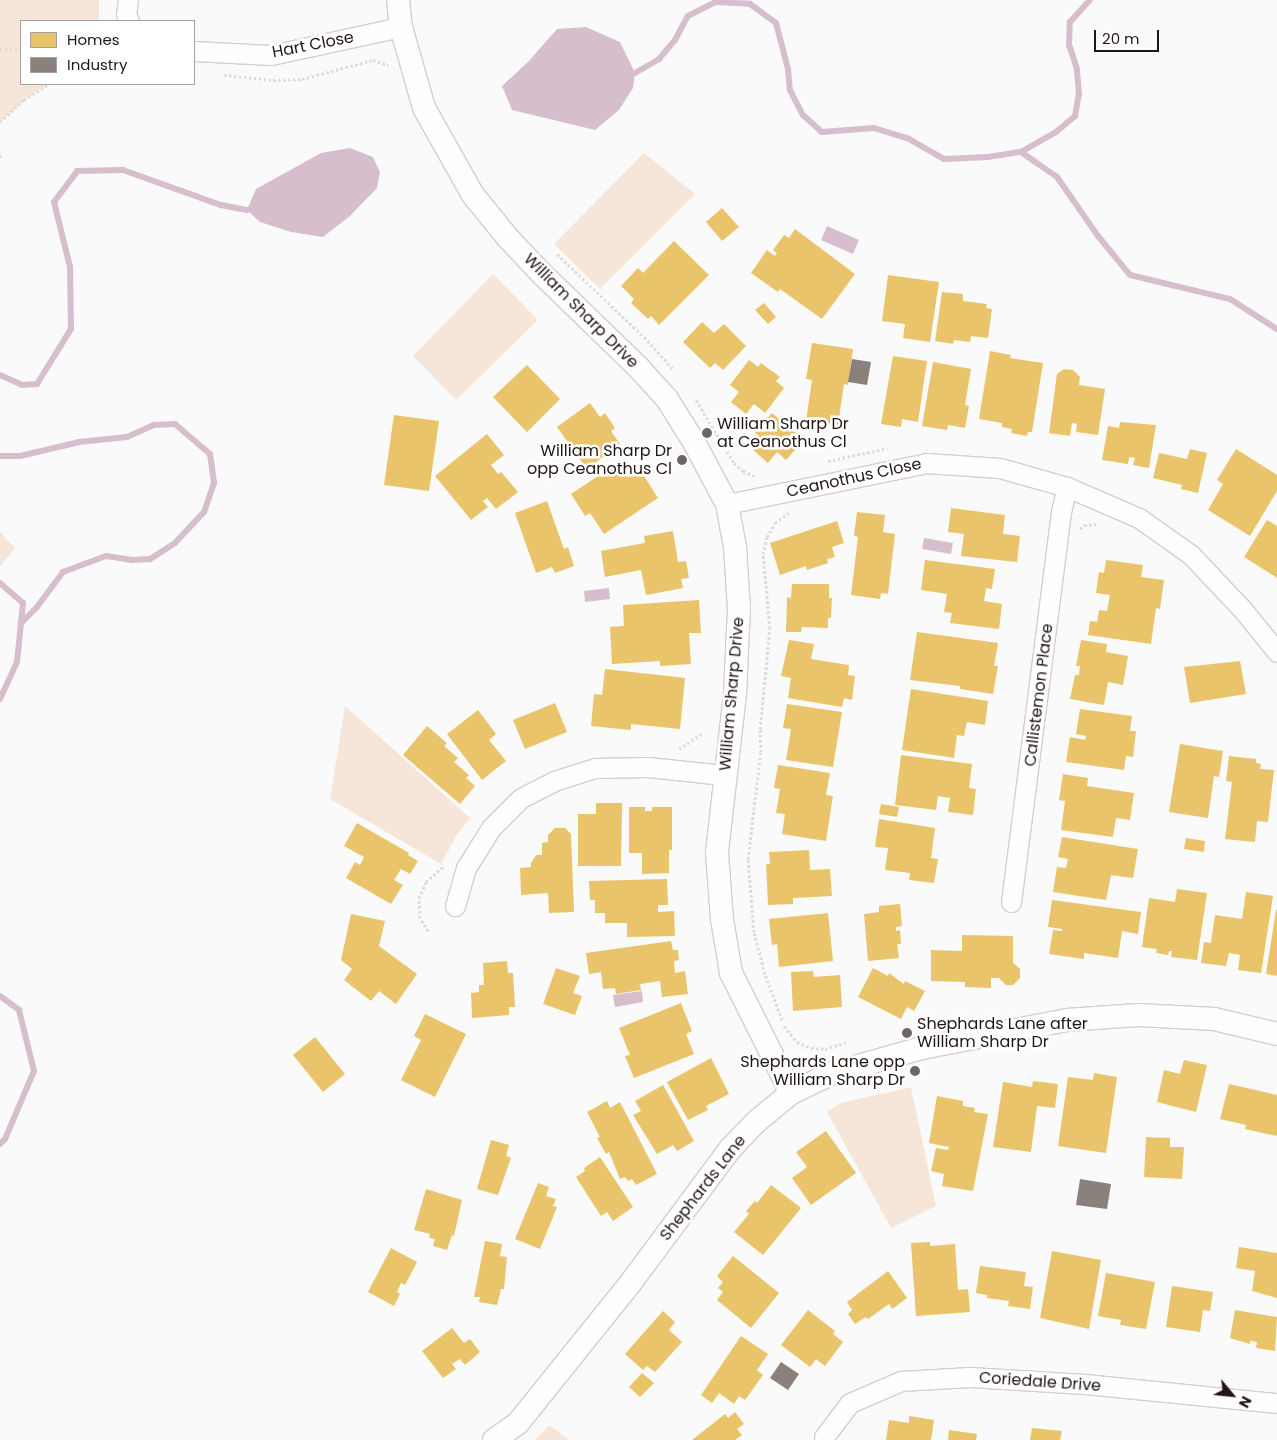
<!DOCTYPE html>
<html>
<head>
<meta charset="utf-8">
<style>
  body { margin:0 }
  #map { position:relative; width:1277px; height:1440px; overflow:hidden; background:#fafafa; font-family:Poppins,sans-serif }
  div>[style] { position:absolute }
  .green>* { inset:0; background:#f6e6d9 }
  .water>* { inset:0; background:#d7becd }
  .homes>* { inset:0; background:#e9c46a }
  .industry>* { inset:0; background:#8a817c }
  .stream>* { height:6px; margin:-3px; padding:0 3px; transform-origin:3px; border-radius:3px; background:#d7becd }
  .path>* { height:3px; margin-top:-1.5px; transform-origin:0; background:repeating-linear-gradient(90deg,#dddcdc 0 2.5px,transparent 0 5px) }
  .roads { filter:drop-shadow(1px 0 #d5cece) drop-shadow(-1px 0 #d5cece) drop-shadow(0 1px #d5cece) drop-shadow(0 -1px #d5cece) }
  .minor>* { height:19px; margin:-9.5px; padding:0 9.5px; transform-origin:9.5px; border-radius:9.5px; background:#fefefe }
  .tertiary>* { height:22px; margin:-11px; padding:0 11px; transform-origin:11px; border-radius:11px; background:#fefefe }
  .dots>* { width:14px; height:14px; translate:-50% -50%; box-sizing:border-box; border:2px solid #fff; border-radius:50% }
  span { translate:-50% -50%; white-space:nowrap; text-align:center; line-height:1.15; -webkit-text-stroke:5px #fff; paint-order:stroke }
  .street-label { font-size:16px; color:#221615 }
  .poi-label { font-size:16px; color:#221615 }
  .left { translate:0 -50%; text-align:left }
  .right { translate:-100% -50%; text-align:right }
  .legend { position:absolute; left:20px; top:20px; width:175px; height:65px; box-sizing:border-box; background:#fff; border:1px solid #a7a2a1; margin:0; padding:6px 9px; list-style:none; font-size:15px; color:#221615 }
  .legend li { display:flex; align-items:center; gap:10px; height:25px }
  .legend b { width:25px; border:1px solid #a7a2a1 }
  .north { position:absolute; left:1207px; top:1370px; width:50px; height:50px; -webkit-text-stroke:4px #fff; paint-order:stroke; rotate:118deg; font-size:14px; font-weight:700; line-height:20px; text-align:center; color:#221615 }
  .north::after { content:''; display:block; margin:auto; width:18px; height:22px; background:#221615; clip-path:polygon(50% 0,100% 100%,50% 72%,0 100%) }
  .scale { position:absolute; left:1094px; top:30px; width:65px; height:22px; box-sizing:border-box; border:2px solid #221615; border-top:0; padding-left:6px; font-size:15px; line-height:18px; white-space:nowrap; color:#221615; -webkit-text-stroke:4px #fff; paint-order:stroke }
</style>
</head>
<body>
<div id="map">
  <div class="green">
    <div style="clip-path:polygon(0 0,99px 0,99px 21px,21px 21px,21px 84px,49px 84px,24px 100px,0 122px)"></div>
    <div style="clip-path:polygon(644px 153px,695px 194px,600px 289px,554px 244px)"></div>
    <div style="clip-path:polygon(493px 274px,538px 320px,456px 400px,413px 356px)"></div>
    <div style="clip-path:polygon(0 532px,15px 548px,0 567px)"></div>
    <div style="clip-path:polygon(345px 706px,470px 818px,456px 836px,441px 864px,330px 799px)"></div>
    <div style="clip-path:polygon(911px 1087px,936px 1206px,891px 1228px,827px 1112px,841px 1103px)"></div>
    <div style="clip-path:polygon(549px 1425px,569px 1440px,535px 1440px)"></div>
  </div>
  <div class="water">
    <div style="clip-path:polygon(586px 27px,620px 42px,635px 73px,633px 88px,619px 110px,595px 130px,512px 110px,502px 86px,528px 62px,557px 29px)"></div>
    <div style="clip-path:polygon(350px 148px,373px 157px,380px 172px,377px 188px,350px 216px,323px 237px,291px 232px,260px 222px,247px 210px,256px 189px,321px 153px)"></div>
    <div style="clip-path:polygon(827px 226px,859px 240px,853px 254px,821px 240px)"></div>
    <div style="clip-path:polygon(924px 538px,953px 543px,951px 554px,922px 549px)"></div>
    <div style="clip-path:polygon(609px 588px,610px 599px,585px 602px,584px 591px)"></div>
    <div style="clip-path:polygon(642px 991px,643px 1002px,615px 1007px,613px 995px)"></div>
  </div>
  <div class="homes">
    <div style="clip-path:polygon(722px 208px,739px 227px,722px 241px,706px 222px)"></div>
    <div style="clip-path:polygon(795px 229px,855px 274px,822px 319px,780px 289px,778px 292px,751px 273px,767px 250px,775px 256px,777px 253px,773px 250px,784px 235px,789px 238px)"></div>
    <div style="clip-path:polygon(674px 241px,709px 275px,659px 325px,651px 316px,648px 319px,631px 303px,634px 299px,621px 286px,638px 268px,643px 273px)"></div>
    <div style="clip-path:polygon(888px 275px,939px 282px,930px 342px,903px 338px,905px 324px,882px 321px)"></div>
    <div style="clip-path:polygon(942px 292px,963px 294px,963px 301px,987px 304px,986px 308px,992px 309px,988px 338px,971px 336px,970px 342px,954px 340px,953px 344px,935px 341px)"></div>
    <div style="clip-path:polygon(764px 303px,776px 317px,768px 324px,755px 310px)"></div>
    <div style="clip-path:polygon(702px 322px,714px 333px,724px 324px,746px 346px,723px 370px,715px 363px,710px 368px,683px 342px)"></div>
    <div style="clip-path:polygon(812px 343px,853px 349px,848px 385px,844px 384px,838px 425px,806px 421px,812px 380px,806px 379px)"></div>
    <div style="clip-path:polygon(990px 351px,1011px 355px,1010px 358px,1043px 363px,1032px 432px,1028px 432px,1027px 436px,1011px 433px,1012px 429px,1002px 427px,1002px 423px,979px 419px)"></div>
    <div style="clip-path:polygon(893px 356px,927px 361px,918px 422px,902px 419px,901px 427px,881px 424px)"></div>
    <div style="clip-path:polygon(749px 360px,758px 367px,761px 363px,780px 377px,776px 381px,784px 388px,765px 413px,754px 404px,746px 414px,731px 402px,739px 392px,730px 385px)"></div>
    <div style="clip-path:polygon(933px 362px,971px 369px,965px 405px,969px 406px,965px 428px,948px 425px,947px 430px,922px 426px)"></div>
    <div style="clip-path:polygon(527px 365px,560px 399px,527px 432px,493px 397px)"></div>
    <div style="clip-path:polygon(1064px 369px,1073px 370px,1080px 377px,1079px 385px,1105px 389px,1098px 435px,1076px 432px,1077px 424px,1072px 423px,1070px 436px,1049px 433px,1057px 374px)"></div>
    <div style="clip-path:polygon(590px 403px,600px 417px,605px 413px,615px 428px,611px 431px,620px 444px,587px 469px,557px 427px)"></div>
    <div style="clip-path:polygon(772px 413px,804px 440px,786px 460px,777px 452px,768px 463px,753px 450px,762px 439px,755px 433px)"></div>
    <div style="clip-path:polygon(394px 415px,439px 421px,429px 491px,384px 485px)"></div>
    <div style="clip-path:polygon(1120px 422px,1156px 425px,1149px 468px,1133px 465px,1135px 458px,1129px 457px,1128px 464px,1102px 460px,1108px 426px,1119px 428px)"></div>
    <div style="clip-path:polygon(487px 434px,504px 455px,491px 465px,498px 474px,501px 472px,518px 492px,496px 509px,487px 498px,483px 501px,488px 507px,471px 520px,435px 476px)"></div>
    <div style="clip-path:polygon(1190px 449px,1207px 453px,1198px 493px,1181px 489px,1182px 485px,1153px 478px,1159px 453px,1187px 459px)"></div>
    <div style="clip-path:polygon(1236px 449px,1277px 475px,1277px 491px,1250px 536px,1208px 510px,1223px 484px,1217px 480px)"></div>
    <div style="clip-path:polygon(622px 460px,633px 476px,641px 471px,658px 498px,604px 534px,590px 513px,585px 516px,571px 494px)"></div>
    <div style="clip-path:polygon(547px 501px,564px 549px,568px 547px,574px 566px,555px 573px,552px 567px,536px 573px,515px 513px)"></div>
    <div style="clip-path:polygon(951px 508px,1005px 515px,1003px 534px,1020px 536px,1017px 562px,961px 556px,964px 534px,948px 532px)"></div>
    <div style="clip-path:polygon(857px 512px,885px 515px,883px 532px,895px 534px,888px 594px,881px 593px,880px 599px,851px 595px,858px 537px,854px 536px)"></div>
    <div style="clip-path:polygon(1267px 520px,1277px 526px,1277px 578px,1244px 557px)"></div>
    <div style="clip-path:polygon(837px 521px,844px 543px,832px 547px,835px 557px,827px 559px,828px 563px,807px 570px,806px 566px,780px 575px,770px 543px)"></div>
    <div style="clip-path:polygon(673px 531px,678px 562px,686px 561px,689px 578px,681px 579px,683px 588px,646px 595px,641px 570px,605px 577px,601px 551px,645px 543px,644px 536px)"></div>
    <div style="clip-path:polygon(925px 560px,995px 569px,992px 589px,986px 588px,984px 601px,1002px 604px,999px 629px,950px 623px,952px 613px,944px 612px,947px 594px,921px 590px)"></div>
    <div style="clip-path:polygon(1106px 560px,1143px 565px,1141px 577px,1164px 580px,1160px 609px,1156px 608px,1151px 644px,1088px 635px,1090px 621px,1097px 622px,1099px 610px,1107px 611px,1110px 595px,1096px 593px,1099px 572px,1104px 573px)"></div>
    <div style="clip-path:polygon(792px 584px,829px 584px,829px 598px,832px 598px,831px 618px,828px 618px,828px 628px,802px 627px,801px 632px,786px 632px,787px 597px,791px 598px)"></div>
    <div style="clip-path:polygon(699px 600px,701px 633px,689px 633px,691px 664px,660px 666px,660px 661px,612px 664px,610px 627px,624px 626px,623px 605px)"></div>
    <div style="clip-path:polygon(917px 632px,998px 643px,994px 666px,998px 666px,993px 694px,960px 689px,960px 686px,910px 680px)"></div>
    <div style="clip-path:polygon(789px 640px,814px 644px,811px 659px,849px 665px,848px 675px,855px 676px,852px 700px,844px 698px,842px 707px,788px 698px,791px 678px,781px 676px)"></div>
    <div style="clip-path:polygon(1081px 640px,1107px 644px,1106px 652px,1128px 656px,1123px 685px,1108px 682px,1104px 705px,1070px 699px,1075px 675px,1079px 675px,1080px 666px,1076px 666px)"></div>
    <div style="clip-path:polygon(1240px 661px,1246px 694px,1190px 703px,1184px 667px)"></div>
    <div style="clip-path:polygon(605px 669px,685px 678px,680px 729px,631px 724px,631px 730px,591px 726px,594px 694px,602px 695px)"></div>
    <div style="clip-path:polygon(911px 689px,988px 701px,985px 725px,967px 722px,964px 736px,957px 735px,954px 758px,902px 750px)"></div>
    <div style="clip-path:polygon(555px 703px,567px 732px,525px 749px,513px 720px)"></div>
    <div style="clip-path:polygon(787px 704px,842px 712px,833px 767px,786px 760px,791px 729px,783px 728px)"></div>
    <div style="clip-path:polygon(1080px 709px,1132px 716px,1130px 731px,1136px 731px,1133px 757px,1126px 756px,1124px 770px,1066px 762px,1070px 737px,1085px 740px,1086px 736px,1076px 734px)"></div>
    <div style="clip-path:polygon(478px 710px,496px 734px,489px 740px,506px 761px,482px 780px,447px 734px)"></div>
    <div style="clip-path:polygon(427px 726px,447px 743px,444px 746px,458px 758px,454px 762px,469px 775px,466px 778px,475px 786px,460px 804px,403px 755px)"></div>
    <div style="clip-path:polygon(1180px 744px,1223px 751px,1219px 777px,1214px 776px,1208px 818px,1169px 812px)"></div>
    <div style="clip-path:polygon(901px 755px,972px 764px,969px 788px,976px 789px,973px 815px,948px 812px,950px 798px,938px 796px,936px 810px,895px 805px)"></div>
    <div style="clip-path:polygon(1229px 756px,1256px 759px,1256px 763px,1261px 764px,1260px 769px,1274px 770px,1268px 822px,1257px 821px,1255px 842px,1225px 839px,1232px 782px,1226px 781px)"></div>
    <div style="clip-path:polygon(778px 765px,830px 773px,826px 795px,833px 796px,826px 841px,782px 834px,785px 814px,776px 813px,780px 789px,774px 788px)"></div>
    <div style="clip-path:polygon(1063px 774px,1088px 778px,1087px 786px,1134px 793px,1130px 820px,1116px 818px,1113px 837px,1061px 830px,1065px 801px,1059px 800px)"></div>
    <div style="clip-path:polygon(596px 803px,622px 803px,621px 866px,578px 866px,578px 814px,596px 814px)"></div>
    <div style="clip-path:polygon(881px 804px,899px 807px,897px 817px,879px 814px)"></div>
    <div style="clip-path:polygon(629px 807px,645px 807px,645px 811px,652px 811px,652px 807px,672px 807px,672px 850px,669px 850px,669px 873px,642px 874px,642px 853px,629px 853px)"></div>
    <div style="clip-path:polygon(879px 819px,935px 828px,931px 858px,938px 859px,934px 883px,909px 880px,910px 873px,885px 870px,888px 848px,875px 847px)"></div>
    <div style="clip-path:polygon(357px 823px,409px 853px,408px 855px,418px 861px,410px 874px,401px 869px,394px 880px,403px 885px,391px 904px,346px 878px,355px 862px,360px 865px,364px 857px,344px 846px)"></div>
    <div style="clip-path:polygon(555px 828px,565px 828px,571px 834px,574px 912px,549px 913px,548px 893px,521px 895px,520px 868px,531px 867px,531px 863px,536px 855px,542px 855px,542px 843px,548px 842px,548px 835px)"></div>
    <div style="clip-path:polygon(1062px 837px,1138px 849px,1133px 878px,1111px 875px,1106px 900px,1053px 892px,1057px 867px,1066px 868px,1068px 859px,1058px 857px)"></div>
    <div style="clip-path:polygon(1186px 838px,1205px 841px,1204px 852px,1184px 849px)"></div>
    <div style="clip-path:polygon(809px 850px,810px 870px,830px 869px,832px 896px,793px 898px,793px 904px,768px 905px,766px 864px,770px 864px,769px 852px)"></div>
    <div style="clip-path:polygon(667px 879px,668px 905px,658px 905px,658px 912px,674px 911px,675px 936px,627px 937px,627px 923px,605px 923px,605px 913px,595px 913px,595px 900px,590px 900px,589px 881px)"></div>
    <div style="clip-path:polygon(1177px 889px,1207px 893px,1197px 960px,1171px 957px,1172px 951px,1169px 951px,1168px 955px,1156px 953px,1157px 949px,1142px 947px,1149px 898px,1175px 902px)"></div>
    <div style="clip-path:polygon(1246px 892px,1273px 896px,1261px 973px,1238px 970px,1240px 955px,1229px 953px,1226px 966px,1201px 963px,1204px 942px,1211px 943px,1215px 915px,1242px 919px)"></div>
    <div style="clip-path:polygon(1052px 900px,1141px 912px,1138px 934px,1122px 931px,1118px 958px,1084px 953px,1084px 959px,1049px 954px,1053px 930px,1062px 931px,1062px 929px,1048px 927px)"></div>
    <div style="clip-path:polygon(900px 904px,902px 926px,896px 927px,896px 931px,900px 930px,901px 944px,897px 944px,899px 958px,868px 961px,864px 914px,879px 912px,879px 906px)"></div>
    <div style="clip-path:polygon(1276px 910px,1277px 910px,1277px 976px,1266px 974px)"></div>
    <div style="clip-path:polygon(828px 913px,833px 961px,779px 967px,777px 944px,772px 945px,769px 919px)"></div>
    <div style="clip-path:polygon(351px 914px,385px 921px,379px 946px,417px 974px,396px 1004px,379px 991px,371px 1001px,344px 980px,352px 969px,341px 960px)"></div>
    <div style="clip-path:polygon(962px 935px,1013px 936px,1013px 963px,1020px 969px,1020px 978px,1013px 985px,1006px 985px,999px 978px,991px 978px,991px 988px,965px 987px,965px 982px,931px 981px,931px 950px,962px 951px)"></div>
    <div style="clip-path:polygon(671px 941px,673px 950px,678px 950px,679px 960px,674px 961px,675px 973px,685px 971px,688px 994px,662px 997px,660px 981px,640px 984px,641px 990px,616px 994px,615px 988px,603px 989px,601px 972px,589px 974px,586px 953px)"></div>
    <div style="clip-path:polygon(507px 961px,508px 973px,513px 973px,515px 1007px,509px 1007px,509px 1015px,472px 1018px,471px 993px,479px 992px,479px 985px,484px 985px,483px 963px)"></div>
    <div style="clip-path:polygon(556px 968px,580px 976px,573px 993px,582px 996px,575px 1015px,543px 1004px)"></div>
    <div style="clip-path:polygon(873px 968px,888px 976px,889px 973px,904px 984px,905px 981px,925px 991px,914px 1011px,907px 1007px,901px 1019px,858px 997px)"></div>
    <div style="clip-path:polygon(813px 971px,814px 977px,840px 975px,842px 1007px,793px 1011px,791px 972px)"></div>
    <div style="clip-path:polygon(681px 1003px,692px 1031px,686px 1034px,694px 1054px,634px 1078px,625px 1056px,630px 1055px,619px 1028px)"></div>
    <div style="clip-path:polygon(425px 1014px,466px 1034px,435px 1097px,401px 1080px,421px 1040px,414px 1036px)"></div>
    <div style="clip-path:polygon(315px 1037px,345px 1074px,323px 1092px,293px 1055px)"></div>
    <div style="clip-path:polygon(711px 1058px,729px 1094px,706px 1106px,708px 1110px,688px 1120px,667px 1082px)"></div>
    <div style="clip-path:polygon(1184px 1060px,1207px 1065px,1196px 1112px,1157px 1102px,1164px 1070px,1180px 1074px)"></div>
    <div style="clip-path:polygon(1094px 1073px,1117px 1077px,1106px 1153px,1058px 1146px,1068px 1077px,1093px 1080px)"></div>
    <div style="clip-path:polygon(1033px 1081px,1058px 1084px,1055px 1108px,1037px 1106px,1031px 1152px,993px 1147px,1003px 1082px,1032px 1087px)"></div>
    <div style="clip-path:polygon(1229px 1084px,1277px 1095px,1277px 1136px,1245px 1129px,1246px 1125px,1220px 1119px)"></div>
    <div style="clip-path:polygon(663px 1085px,694px 1141px,677px 1151px,673px 1145px,657px 1154px,633px 1115px,641px 1111px,635px 1101px)"></div>
    <div style="clip-path:polygon(937px 1096px,963px 1101px,963px 1106px,975px 1108px,974px 1112px,988px 1114px,973px 1191px,942px 1186px,944px 1174px,931px 1171px,936px 1148px,948px 1150px,949px 1147px,929px 1143px)"></div>
    <div style="clip-path:polygon(607px 1101px,610px 1108px,620px 1102px,657px 1174px,636px 1185px,632px 1179px,628px 1181px,625px 1177px,620px 1179px,609px 1152px,606px 1154px,597px 1138px,600px 1137px,587px 1112px)"></div>
    <div style="clip-path:polygon(826px 1131px,856px 1173px,811px 1205px,792px 1178px,807px 1167px,796px 1152px)"></div>
    <div style="clip-path:polygon(1146px 1137px,1170px 1138px,1170px 1147px,1184px 1147px,1182px 1179px,1144px 1177px)"></div>
    <div style="clip-path:polygon(491px 1140px,509px 1145px,506px 1156px,511px 1158px,498px 1195px,477px 1189px)"></div>
    <div style="clip-path:polygon(600px 1157px,633px 1207px,613px 1221px,607px 1212px,601px 1216px,576px 1177px,585px 1171px,584px 1168px)"></div>
    <div style="clip-path:polygon(538px 1183px,549px 1187px,546px 1196px,556px 1199px,553px 1206px,557px 1207px,540px 1249px,515px 1239px)"></div>
    <div style="clip-path:polygon(771px 1185px,801px 1208px,763px 1255px,734px 1232px,749px 1214px,746px 1211px,755px 1201px,757px 1203px)"></div>
    <div style="clip-path:polygon(426px 1189px,462px 1200px,454px 1236px,452px 1235px,447px 1250px,433px 1246px,435px 1239px,429px 1238px,430px 1234px,414px 1230px)"></div>
    <div style="clip-path:polygon(485px 1241px,502px 1244px,500px 1256px,507px 1257px,504px 1289px,501px 1289px,497px 1305px,479px 1302px,480px 1297px,474px 1297px)"></div>
    <div style="clip-path:polygon(930px 1242px,930px 1246px,955px 1244px,958px 1290px,968px 1289px,970px 1312px,916px 1316px,911px 1243px)"></div>
    <div style="clip-path:polygon(1239px 1247px,1277px 1253px,1277px 1298px,1252px 1291px,1255px 1271px,1236px 1268px)"></div>
    <div style="clip-path:polygon(391px 1248px,417px 1262px,405px 1285px,401px 1283px,397px 1292px,400px 1294px,394px 1306px,368px 1292px)"></div>
    <div style="clip-path:polygon(1052px 1251px,1101px 1260px,1089px 1329px,1040px 1318px)"></div>
    <div style="clip-path:polygon(733px 1256px,779px 1293px,751px 1328px,717px 1300px,723px 1292px,718px 1288px,723px 1282px,717px 1276px)"></div>
    <div style="clip-path:polygon(980px 1266px,1026px 1272px,1024px 1286px,1033px 1287px,1030px 1309px,1008px 1306px,1009px 1301px,987px 1298px,987px 1295px,976px 1293px)"></div>
    <div style="clip-path:polygon(888px 1271px,907px 1298px,892px 1309px,889px 1304px,868px 1319px,866px 1317px,855px 1324px,848px 1314px,852px 1310px,847px 1302px)"></div>
    <div style="clip-path:polygon(1106px 1273px,1155px 1282px,1146px 1329px,1120px 1325px,1121px 1320px,1098px 1316px)"></div>
    <div style="clip-path:polygon(1172px 1286px,1213px 1292px,1210px 1311px,1203px 1310px,1200px 1332px,1166px 1327px)"></div>
    <div style="clip-path:polygon(808px 1310px,835px 1331px,833px 1334px,843px 1342px,825px 1366px,816px 1359px,810px 1367px,781px 1345px)"></div>
    <div style="clip-path:polygon(1235px 1310px,1277px 1317px,1275px 1351px,1256px 1348px,1257px 1342px,1250px 1341px,1250px 1344px,1230px 1338px)"></div>
    <div style="clip-path:polygon(663px 1311px,675px 1322px,669px 1330px,682px 1342px,655px 1372px,647px 1366px,643px 1370px,625px 1354px)"></div>
    <div style="clip-path:polygon(452px 1328px,464px 1343px,470px 1339px,480px 1352px,465px 1365px,460px 1359px,452px 1364px,456px 1369px,443px 1378px,422px 1351px)"></div>
    <div style="clip-path:polygon(741px 1336px,768px 1354px,757px 1370px,763px 1375px,745px 1400px,739px 1396px,734px 1404px,719px 1393px,712px 1403px,701px 1395px)"></div>
    <div style="clip-path:polygon(642px 1373px,654px 1383px,640px 1397px,629px 1387px)"></div>
    <div style="clip-path:polygon(735px 1412px,744px 1424px,737px 1429px,742px 1435px,735px 1440px,692px 1440px,725px 1414px,728px 1418px)"></div>
    <div style="clip-path:polygon(909px 1416px,934px 1420px,931px 1440px,886px 1440px,889px 1420px,909px 1423px)"></div>
    <div style="clip-path:polygon(1032px 1428px,1062px 1431px,1060px 1440px,1030px 1440px)"></div>
    <div style="clip-path:polygon(949px 1430px,977px 1434px,976px 1440px,948px 1440px)"></div>
  </div>
  <div class="industry">
    <div style="clip-path:polygon(852px 359px,871px 362px,867px 385px,848px 382px)"></div>
    <div style="clip-path:polygon(1080px 1179px,1111px 1184px,1107px 1209px,1076px 1205px)"></div>
    <div style="clip-path:polygon(781px 1362px,799px 1374px,788px 1390px,770px 1378px)"></div>
  </div>
  <div class="stream">
    <div style="left:626px;top:75px;width:9px;rotate:-13deg"></div>
    <div style="left:635px;top:73px;width:28px;rotate:-30deg"></div>
    <div style="left:659px;top:59px;width:25px;rotate:-50deg"></div>
    <div style="left:675px;top:40px;width:27px;rotate:-62deg"></div>
    <div style="left:688px;top:16px;width:30px;rotate:-27deg"></div>
    <div style="left:715px;top:2px;width:35px;rotate:3deg"></div>
    <div style="left:750px;top:4px;width:32px;rotate:36deg"></div>
    <div style="left:776px;top:23px;width:48px;rotate:75.4deg"></div>
    <div style="left:788px;top:69px;width:21px;rotate:85deg"></div>
    <div style="left:790px;top:90px;width:28px;rotate:63deg"></div>
    <div style="left:803px;top:115px;width:25px;rotate:42deg"></div>
    <div style="left:822px;top:132px;width:52px;rotate:-4.4deg"></div>
    <div style="left:874px;top:128px;width:37px;rotate:17deg"></div>
    <div style="left:909px;top:139px;width:40px;rotate:29.7deg"></div>
    <div style="left:944px;top:159px;width:44px;rotate:-2.6deg"></div>
    <div style="left:988px;top:157px;width:33px;rotate:-9deg"></div>
    <div style="left:1021px;top:152px;width:40px;rotate:-29.7deg"></div>
    <div style="left:1056px;top:132px;width:25px;rotate:-40deg"></div>
    <div style="left:1075px;top:116px;width:22px;rotate:-80deg"></div>
    <div style="left:1079px;top:94px;width:25px;rotate:-95deg"></div>
    <div style="left:1077px;top:69px;width:25px;rotate:-108deg"></div>
    <div style="left:1069px;top:45px;width:23px;rotate:-88deg"></div>
    <div style="left:1070px;top:22px;width:30px;rotate:-48deg"></div>
    <div style="left:1021px;top:152px;width:44px;rotate:34.8deg"></div>
    <div style="left:1057px;top:177px;width:72px;rotate:55.2deg"></div>
    <div style="left:1098px;top:236px;width:50px;rotate:50.6deg"></div>
    <div style="left:1130px;top:275px;width:103px;rotate:13.5deg"></div>
    <div style="left:1230px;top:299px;width:56px;rotate:32.6deg"></div>
    <div style="left:0;top:375px;width:24px;rotate:24deg"></div>
    <div style="left:22px;top:385px;width:15px;rotate:-4deg"></div>
    <div style="left:37px;top:384px;width:65px;rotate:-58.3deg"></div>
    <div style="left:71px;top:329px;width:62px;rotate:-90.9deg"></div>
    <div style="left:70px;top:267px;width:67px;rotate:-103.8deg"></div>
    <div style="left:54px;top:202px;width:39px;rotate:-53deg"></div>
    <div style="left:77px;top:171px;width:46px;rotate:-1.2deg"></div>
    <div style="left:123px;top:170px;width:104px;rotate:19.7deg"></div>
    <div style="left:221px;top:205px;width:26px;rotate:11deg"></div>
    <div style="left:247px;top:210px;width:6px;rotate:-18deg"></div>
    <div style="left:0;top:456px;width:20px"></div>
    <div style="left:20px;top:456px;width:61px;rotate:-13.3deg"></div>
    <div style="left:79px;top:442px;width:48px;rotate:-5.9deg"></div>
    <div style="left:127px;top:437px;width:30px;rotate:-24deg"></div>
    <div style="left:154px;top:425px;width:21px;rotate:-3deg"></div>
    <div style="left:175px;top:424px;width:46px;rotate:40.6deg"></div>
    <div style="left:210px;top:454px;width:29px;rotate:82deg"></div>
    <div style="left:214px;top:483px;width:31px;rotate:109deg"></div>
    <div style="left:204px;top:512px;width:42px;rotate:133.1deg"></div>
    <div style="left:175px;top:543px;width:30px;rotate:147deg"></div>
    <div style="left:150px;top:559px;width:18px;rotate:177deg"></div>
    <div style="left:132px;top:560px;width:26px;rotate:-171deg"></div>
    <div style="left:106px;top:556px;width:46px;rotate:159.6deg"></div>
    <div style="left:63px;top:572px;width:44px;rotate:126.6deg"></div>
    <div style="left:37px;top:607px;width:23px;rotate:135deg"></div>
    <div style="left:0;top:583px;width:30px;rotate:41deg"></div>
    <div style="left:23px;top:603px;width:59px;rotate:95.8deg"></div>
    <div style="left:17px;top:662px;width:41px;rotate:114.7deg"></div>
    <div style="left:0;top:996px;width:24px;rotate:36deg"></div>
    <div style="left:19px;top:1010px;width:63px;rotate:76.2deg"></div>
    <div style="left:34px;top:1071px;width:74px;rotate:113.1deg"></div>
    <div style="left:5px;top:1139px;width:7px;rotate:135deg"></div>
  </div>
  <div class="path">
    <div style="left:0;top:49px;width:21px"></div>
    <div style="left:224px;top:75px;width:49px;rotate:5.8deg"></div>
    <div style="left:273px;top:80px;width:29px;rotate:-2deg"></div>
    <div style="left:302px;top:79px;width:73px;rotate:-15deg"></div>
    <div style="left:373px;top:60px;width:16px;rotate:18deg"></div>
    <div style="left:0;top:122px;width:33px;rotate:-43deg"></div>
    <div style="left:24px;top:100px;width:30px;rotate:-33deg"></div>
    <div style="left:0;top:155px;width:3px;rotate:90deg"></div>
    <div style="left:557px;top:254px;width:120px;rotate:43.7deg"></div>
    <div style="left:644px;top:337px;width:43px;rotate:47.8deg"></div>
    <div style="left:696px;top:400px;width:74px;rotate:58.9deg"></div>
    <div style="left:734px;top:463px;width:12px;rotate:42deg"></div>
    <div style="left:743px;top:471px;width:13px;rotate:23deg"></div>
    <div style="left:828px;top:461px;width:61px;rotate:-12.2deg"></div>
    <div style="left:1080px;top:529px;width:6px;rotate:-45deg"></div>
    <div style="left:1084px;top:525px;width:13px;rotate:-4deg"></div>
    <div style="left:679px;top:749px;width:27px;rotate:-34deg"></div>
    <div style="left:428px;top:931px;width:15px;rotate:-122deg"></div>
    <div style="left:420px;top:918px;width:20px;rotate:-93deg"></div>
    <div style="left:419px;top:898px;width:17px;rotate:-66deg"></div>
    <div style="left:426px;top:882px;width:25px;rotate:-42deg"></div>
    <div style="left:782px;top:1020px;width:49px;rotate:-110.3deg"></div>
    <div style="left:765px;top:974px;width:43px;rotate:-104.7deg"></div>
    <div style="left:754px;top:932px;width:73px;rotate:-94.7deg"></div>
    <div style="left:748px;top:859px;width:108px;rotate:-83.1deg"></div>
    <div style="left:761px;top:752px;width:23px;rotate:-92deg"></div>
    <div style="left:760px;top:729px;width:101px;rotate:-84.3deg"></div>
    <div style="left:770px;top:628px;width:74px;rotate:-95.4deg"></div>
    <div style="left:763px;top:554px;width:17px;rotate:-77deg"></div>
    <div style="left:767px;top:537px;width:16px;rotate:-60deg"></div>
    <div style="left:775px;top:523px;width:17px;rotate:-36deg"></div>
    <div style="left:784px;top:1026px;width:21px;rotate:51deg"></div>
    <div style="left:797px;top:1042px;width:15px;rotate:23deg"></div>
    <div style="left:811px;top:1048px;width:14px;rotate:4deg"></div>
    <div style="left:825px;top:1049px;width:22px;rotate:-18deg"></div>
  </div>
  <div class="roads">
    <div class="minor">
      <div style="left:128px;top:0;width:14px;rotate:98deg"></div>
      <div style="left:126px;top:14px;width:8px;rotate:67deg"></div>
      <div style="left:194px;top:51px;width:77px;rotate:3deg"></div>
      <div style="left:271px;top:55px;width:133px;rotate:-12.2deg"></div>
      <div style="left:727px;top:504px;width:203px;rotate:-11.6deg"></div>
      <div style="left:926px;top:463px;width:74px;rotate:3.9deg"></div>
      <div style="left:1000px;top:468px;width:70px;rotate:15.8deg"></div>
      <div style="left:1067px;top:487px;width:78px;rotate:23.3deg"></div>
      <div style="left:1139px;top:518px;width:64px;rotate:35.4deg"></div>
      <div style="left:1191px;top:555px;width:76px;rotate:46.6deg"></div>
      <div style="left:1243px;top:610px;width:54px;rotate:51deg"></div>
      <div style="left:1011px;top:902px;width:393px;rotate:-82.7deg"></div>
      <div style="left:1061px;top:512px;width:26px;rotate:-77deg"></div>
      <div style="left:455px;top:906px;width:40px;rotate:-74deg"></div>
      <div style="left:466px;top:868px;width:47px;rotate:-58deg"></div>
      <div style="left:491px;top:828px;width:42px;rotate:-45deg"></div>
      <div style="left:521px;top:798px;width:37px;rotate:-27deg"></div>
      <div style="left:554px;top:781px;width:43px;rotate:-17.6deg"></div>
      <div style="left:595px;top:768px;width:53px;rotate:-1.1deg"></div>
      <div style="left:648px;top:767px;width:76px;rotate:6deg"></div>
      <div style="left:824px;top:1437px;width:43px;rotate:-52.6deg"></div>
      <div style="left:850px;top:1403px;width:56px;rotate:-23.3deg"></div>
      <div style="left:901px;top:1381px;width:69px;rotate:-3.3deg"></div>
      <div style="left:970px;top:1377px;width:115px;rotate:3.5deg"></div>
      <div style="left:1085px;top:1384px;width:193px;rotate:5.7deg"></div>
    </div>
    <div class="tertiary">
      <div style="left:398px;top:0;width:27px;rotate:84deg"></div>
      <div style="left:401px;top:27px;width:84px;rotate:74.1deg"></div>
      <div style="left:424px;top:108px;width:100px;rotate:60.6deg"></div>
      <div style="left:473px;top:195px;width:55px;rotate:50.9deg"></div>
      <div style="left:508px;top:238px;width:50px;rotate:46.6deg"></div>
      <div style="left:542px;top:274px;width:134px;rotate:44.1deg"></div>
      <div style="left:638px;top:367px;width:43px;rotate:47.8deg"></div>
      <div style="left:667px;top:399px;width:51px;rotate:57.9deg"></div>
      <div style="left:694px;top:442px;width:70px;rotate:62deg"></div>
      <div style="left:727px;top:504px;width:44px;rotate:79.5deg"></div>
      <div style="left:735px;top:547px;width:62px;rotate:86.3deg"></div>
      <div style="left:739px;top:609px;width:85px;rotate:92.7deg"></div>
      <div style="left:735px;top:694px;width:160px;rotate:96.5deg"></div>
      <div style="left:717px;top:853px;width:66px;rotate:85.7deg"></div>
      <div style="left:722px;top:919px;width:55px;rotate:80.5deg"></div>
      <div style="left:731px;top:973px;width:134px;rotate:63.4deg"></div>
      <div style="left:494px;top:1440px;width:29px;rotate:-35deg"></div>
      <div style="left:518px;top:1423px;width:182px;rotate:-51.2deg"></div>
      <div style="left:632px;top:1281px;width:164px;rotate:-53.4deg"></div>
      <div style="left:730px;top:1149px;width:39px;rotate:-46deg"></div>
      <div style="left:757px;top:1121px;width:44px;rotate:-39.5deg"></div>
      <div style="left:791px;top:1093px;width:47px;rotate:-25.5deg"></div>
      <div style="left:833px;top:1073px;width:92px;rotate:-15.7deg"></div>
      <div style="left:922px;top:1048px;width:148px;rotate:-10.9deg"></div>
      <div style="left:1067px;top:1020px;width:71px;rotate:-4deg"></div>
      <div style="left:1138px;top:1015px;width:76px;rotate:3deg"></div>
      <div style="left:1214px;top:1019px;width:65px;rotate:13.4deg"></div>
    </div>
  </div>
  <div class="dots">
    <div style="left:707px;top:433px;background:#6e6665"></div>
    <div style="left:682px;top:460px;background:#6e6665"></div>
    <div style="left:907px;top:1033px;background:#6e6665"></div>
    <div style="left:915px;top:1071px;background:#6e6665"></div>
  </div>
  <div class="street-label">
    <span style="left:313px;top:45px;rotate:-11deg">Hart Close</span>
    <span style="left:581px;top:311px;rotate:45deg">William Sharp Drive</span>
    <span style="left:854px;top:478px;rotate:-12deg">Ceanothus Close</span>
    <span style="left:732px;top:694px;rotate:-85deg">William Sharp Drive</span>
    <span style="left:1039px;top:695px;rotate:-83deg">Callistemon Place</span>
    <span style="left:703px;top:1188px;rotate:-52deg">Shephards Lane</span>
    <span style="left:1040px;top:1382px;rotate:4deg">Coriedale Drive</span>
  </div>
  <div class="poi-label">
    <span class="left" style="left:717px;top:433px">William Sharp Dr<br>at Ceanothus Cl</span>
    <span class="right" style="left:672px;top:460px">William Sharp Dr<br>opp Ceanothus Cl</span>
    <span class="left" style="left:917px;top:1033px">Shephards Lane after<br>William Sharp Dr</span>
    <span class="right" style="left:905px;top:1071px">Shephards Lane opp<br>William Sharp Dr</span>
  </div>
  <ul class="legend">
  <li><b style="height:14px;background:#e9c46a"></b>Homes</li>
  <li><b style="height:14px;background:#8a817c"></b>Industry</li>
  </ul>
  <div class="north">N</div>
  <div class="scale">20 m</div>
</div>
</body>
</html>
